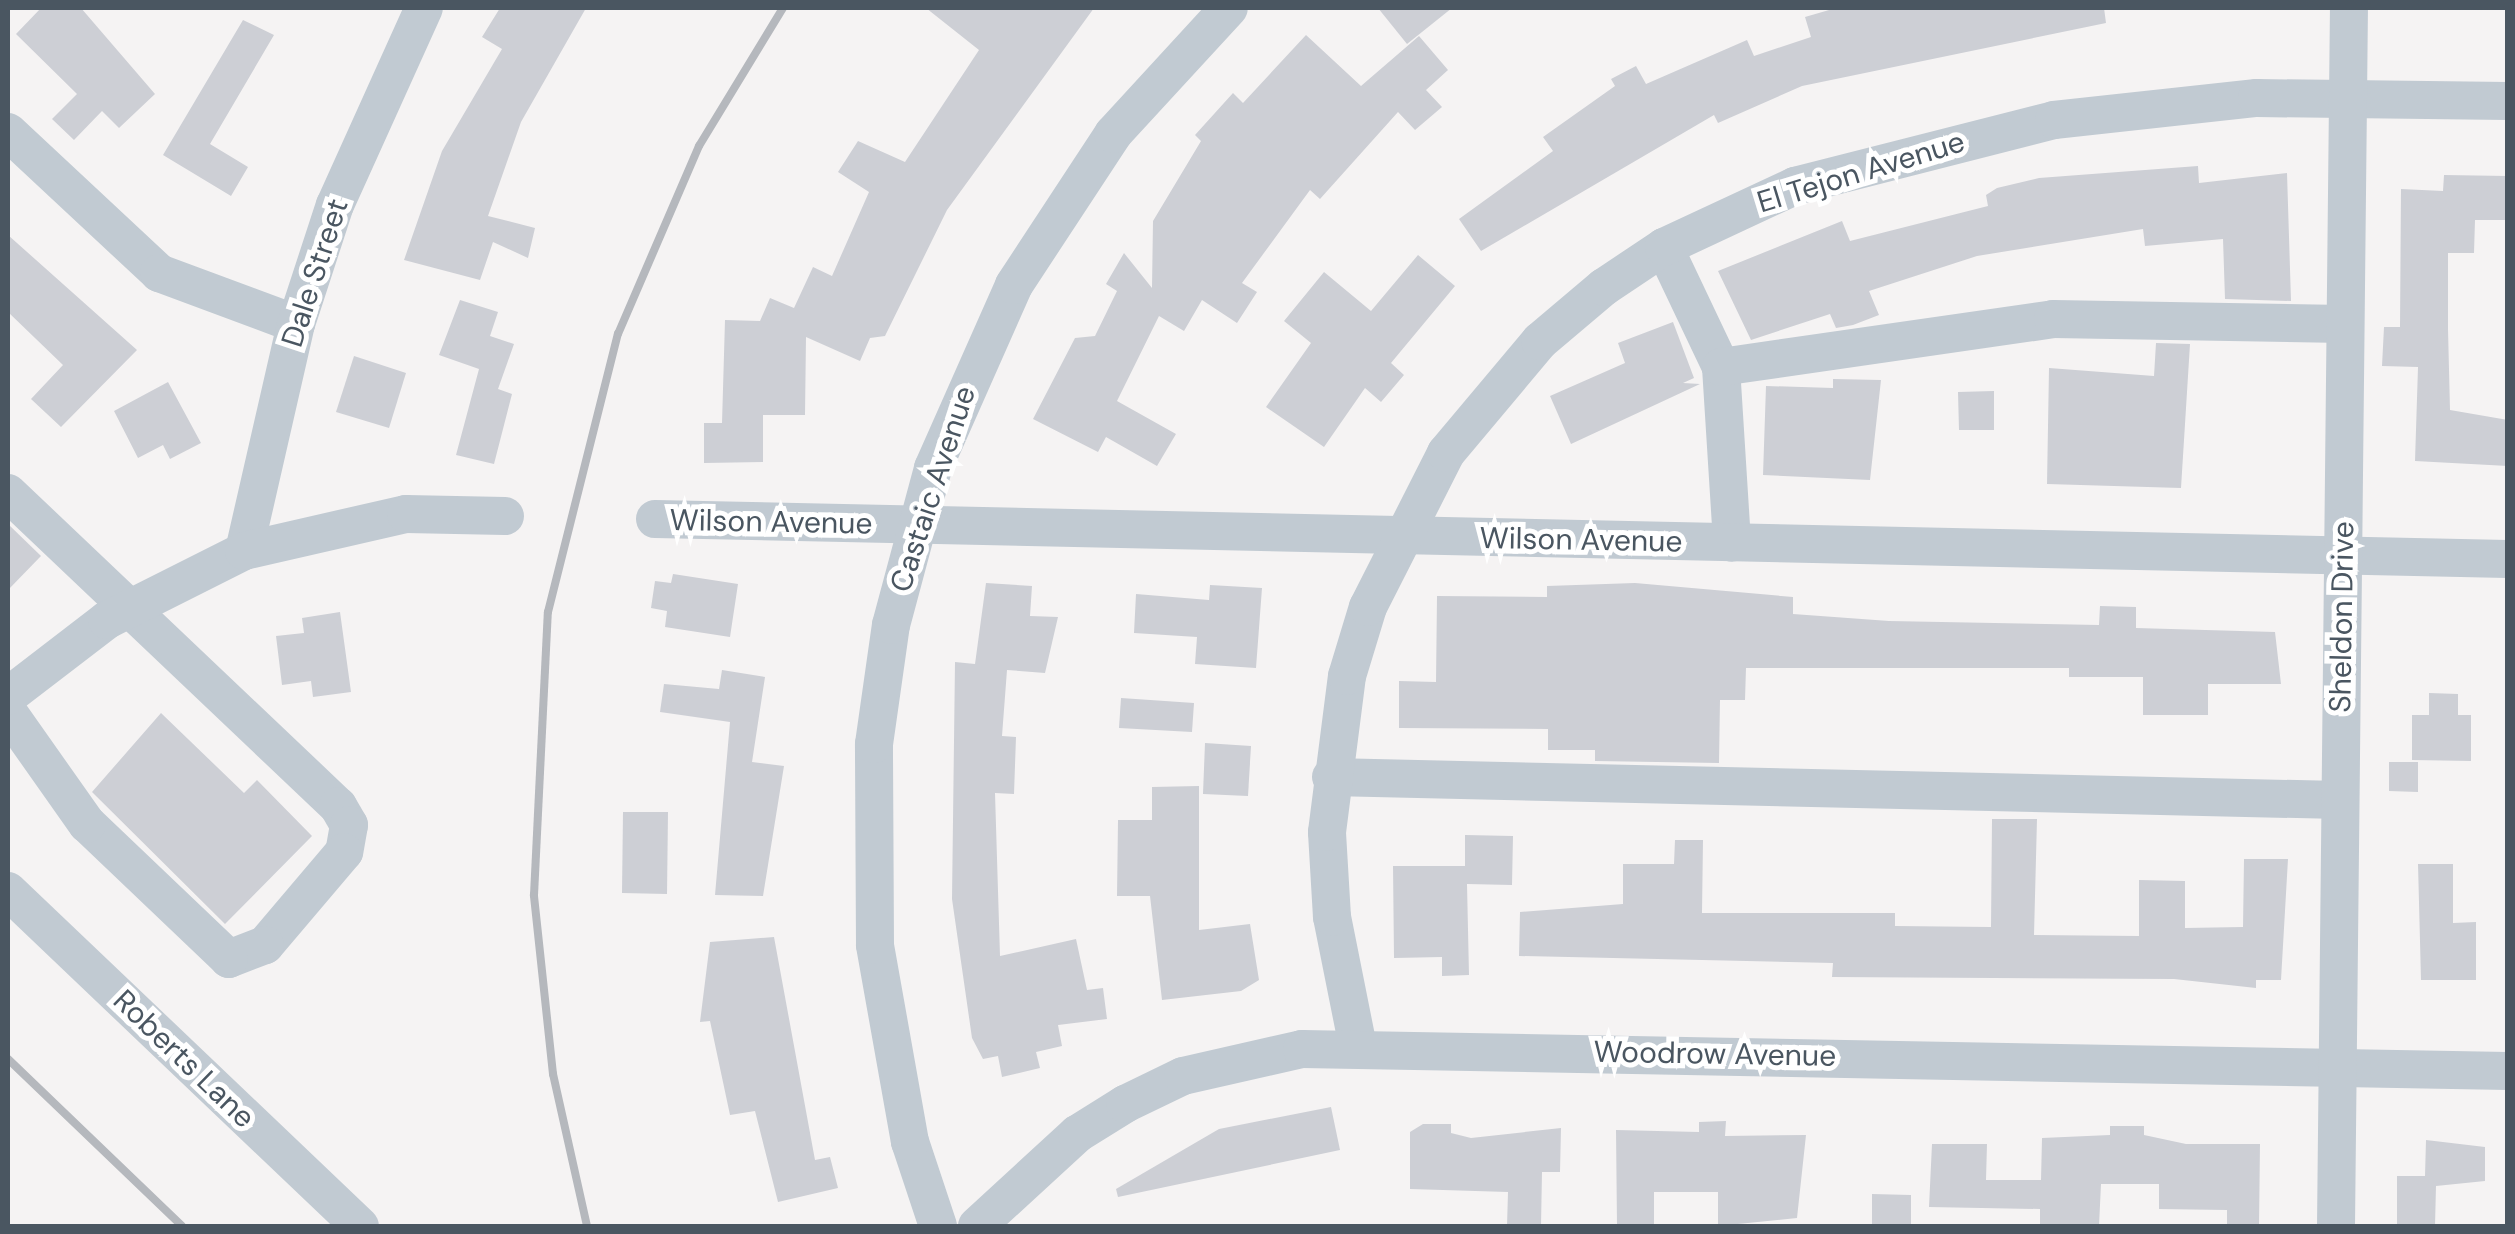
<!DOCTYPE html>
<html>
<head>
<meta charset="utf-8">
<style>
  body { margin:0 }
  #map { position:relative; width:2515px; height:1234px; overflow:hidden; background:#f5f3f3; font-family:"DM Sans",sans-serif }
  div>[style] { position:absolute }
  .building>* { inset:0; background:#cdcfd5 }
  .minor>* { height:38px; margin:-19px; padding:0 19px; transform-origin:19px; border-radius:19px; background:#c1cad2 }
  .rail>* { height:8px; margin:-4px; padding:0 4px; transform-origin:4px; border-radius:4px; background:#b5b8bd }
  span { translate:-50% -50%; white-space:nowrap; text-align:center; line-height:1.15; -webkit-text-stroke:10px #fff; paint-order:stroke }
  .street-label { font-size:30px; color:#4a5661 }
  .frame { position:absolute; inset:0; border:10px solid #4a5661; pointer-events:none }
</style>
</head>
<body>
<div id="map">
  <div class="building">
    <div style="clip-path:polygon(41px 8px,81px 8px,155px 94px,119px 128px,102px 111px,74px 140px,52px 119px,77px 94px,16px 34px)"></div>
    <div style="clip-path:polygon(500px 8px,586px 8px,521px 122px,488px 216px,535px 228px,528px 258px,493px 242px,480px 280px,404px 260px,442px 151px,502px 49px,482px 37px)"></div>
    <div style="clip-path:polygon(926px 8px,1094px 8px,947px 210px,885px 336px,870px 338px,860px 361px,806px 337px,805px 415px,763px 415px,763px 462px,704px 463px,704px 423px,722px 423px,725px 320px,760px 321px,770px 298px,794px 308px,813px 267px,832px 276px,869px 192px,838px 172px,858px 141px,905px 162px,979px 50px)"></div>
    <div style="clip-path:polygon(1378px 8px,1452px 8px,1407px 44px)"></div>
    <div style="clip-path:polygon(1836px 8px,2104px 8px,2106px 23px,1802px 86px,1718px 123px,1714px 115px,1481px 251px,1459px 219px,1553px 151px,1543px 137px,1615px 86px,1611px 79px,1636px 66px,1646px 84px,1747px 40px,1754px 56px,1811px 37px,1805px 17px)"></div>
    <div style="clip-path:polygon(243px 20px,274px 35px,210px 144px,248px 167px,231px 196px,163px 155px)"></div>
    <div style="clip-path:polygon(1306px 35px,1361px 86px,1419px 36px,1448px 70px,1426px 90px,1442px 107px,1415px 130px,1398px 112px,1320px 199px,1310px 190px,1242px 283px,1257px 292px,1237px 323px,1202px 300px,1184px 331px,1159px 316px,1117px 401px,1176px 434px,1157px 466px,1106px 437px,1098px 452px,1033px 419px,1075px 338px,1095px 336px,1117px 291px,1106px 284px,1124px 253px,1152px 288px,1153px 221px,1201px 141px,1195px 135px,1233px 93px,1243px 103px)"></div>
    <div style="clip-path:polygon(2198px 166px,2199px 183px,2287px 173px,2291px 301px,2225px 299px,2223px 239px,2145px 246px,2143px 229px,1977px 256px,1869px 291px,1879px 315px,1853px 325px,1836px 328px,1830px 314px,1751px 340px,1718px 271px,1842px 221px,1850px 241px,1988px 206px,1986px 195px,1997px 188px,2039px 178px)"></div>
    <div style="clip-path:polygon(2444px 175px,2508px 176px,2508px 220px,2475px 220px,2474px 253px,2448px 253px,2448px 329px,2450px 410px,2508px 420px,2508px 466px,2415px 461px,2418px 367px,2382px 366px,2384px 327px,2400px 327px,2401px 189px,2443px 191px)"></div>
    <div style="clip-path:polygon(8px 235px,137px 350px,61px 427px,31px 399px,63px 365px,8px 312px)"></div>
    <div style="clip-path:polygon(1418px 255px,1455px 286px,1391px 363px,1404px 375px,1381px 402px,1365px 388px,1324px 447px,1266px 407px,1311px 343px,1284px 321px,1324px 272px,1371px 311px)"></div>
    <div style="clip-path:polygon(460px 300px,498px 312px,490px 336px,514px 344px,498px 389px,512px 394px,494px 464px,456px 455px,479px 369px,439px 355px)"></div>
    <div style="clip-path:polygon(1673px 322px,1694px 378px,1683px 383px,1700px 384px,1571px 444px,1550px 396px,1625px 363px,1618px 343px)"></div>
    <div style="clip-path:polygon(2156px 343px,2190px 344px,2181px 488px,2047px 484px,2049px 368px,2154px 376px)"></div>
    <div style="clip-path:polygon(354px 356px,406px 373px,389px 428px,336px 412px)"></div>
    <div style="clip-path:polygon(1833px 379px,1881px 380px,1870px 480px,1763px 475px,1766px 386px,1833px 388px)"></div>
    <div style="clip-path:polygon(168px 382px,201px 443px,170px 459px,163px 445px,138px 458px,114px 411px)"></div>
    <div style="clip-path:polygon(1994px 391px,1994px 430px,1959px 430px,1958px 392px)"></div>
    <div style="clip-path:polygon(8px 524px,41px 556px,8px 590px)"></div>
    <div style="clip-path:polygon(673px 574px,738px 584px,730px 637px,665px 627px,667px 611px,651px 608px,655px 581px,671px 583px)"></div>
    <div style="clip-path:polygon(986px 583px,1032px 586px,1030px 616px,1058px 617px,1045px 673px,1007px 670px,1002px 736px,1016px 737px,1014px 794px,995px 793px,1000px 956px,1076px 939px,1087px 990px,1103px 988px,1107px 1019px,1058px 1025px,1062px 1046px,1036px 1052px,1040px 1068px,1002px 1077px,998px 1056px,983px 1059px,972px 1038px,952px 899px,955px 662px,975px 664px)"></div>
    <div style="clip-path:polygon(1635px 583px,1793px 597px,1793px 614px,1889px 621px,2099px 625px,2100px 606px,2136px 607px,2136px 628px,2275px 632px,2281px 684px,2208px 684px,2208px 715px,2143px 715px,2143px 677px,2069px 677px,2069px 668px,1746px 668px,1745px 700px,1720px 700px,1719px 763px,1595px 761px,1595px 750px,1548px 750px,1548px 729px,1399px 728px,1399px 681px,1436px 682px,1437px 596px,1547px 597px,1547px 586px)"></div>
    <div style="clip-path:polygon(1210px 585px,1262px 588px,1256px 668px,1195px 664px,1197px 637px,1134px 633px,1136px 594px,1209px 600px)"></div>
    <div style="clip-path:polygon(340px 612px,351px 692px,313px 697px,311px 681px,282px 685px,276px 636px,304px 633px,302px 618px)"></div>
    <div style="clip-path:polygon(722px 670px,765px 677px,752px 762px,784px 766px,763px 896px,715px 895px,730px 722px,660px 712px,664px 684px,719px 689px)"></div>
    <div style="clip-path:polygon(2429px 693px,2458px 694px,2458px 715px,2471px 715px,2471px 761px,2412px 760px,2412px 715px,2429px 715px)"></div>
    <div style="clip-path:polygon(1121px 698px,1194px 703px,1192px 732px,1119px 728px)"></div>
    <div style="clip-path:polygon(161px 713px,244px 793px,257px 780px,312px 836px,225px 924px,92px 792px)"></div>
    <div style="clip-path:polygon(1205px 743px,1251px 746px,1248px 796px,1203px 794px)"></div>
    <div style="clip-path:polygon(2389px 762px,2418px 762px,2418px 792px,2389px 791px)"></div>
    <div style="clip-path:polygon(1199px 786px,1199px 930px,1250px 924px,1259px 980px,1241px 991px,1162px 1000px,1150px 896px,1117px 896px,1118px 820px,1152px 820px,1152px 787px)"></div>
    <div style="clip-path:polygon(623px 812px,668px 812px,667px 894px,622px 893px)"></div>
    <div style="clip-path:polygon(1992px 819px,2037px 819px,2034px 935px,2139px 936px,2139px 880px,2185px 881px,2185px 928px,2243px 927px,2244px 859px,2288px 859px,2281px 980px,2256px 980px,2256px 988px,2174px 979px,1832px 977px,1833px 963px,1519px 956px,1520px 912px,1623px 904px,1623px 864px,1674px 864px,1675px 840px,1703px 840px,1702px 913px,1895px 913px,1895px 926px,1991px 927px)"></div>
    <div style="clip-path:polygon(1465px 835px,1513px 836px,1512px 885px,1467px 884px,1469px 975px,1442px 976px,1442px 957px,1394px 958px,1393px 866px,1465px 866px)"></div>
    <div style="clip-path:polygon(2418px 864px,2453px 864px,2453px 923px,2476px 922px,2476px 980px,2421px 980px)"></div>
    <div style="clip-path:polygon(774px 937px,815px 1160px,830px 1157px,838px 1188px,778px 1202px,755px 1111px,730px 1115px,710px 1021px,700px 1022px,710px 942px)"></div>
    <div style="clip-path:polygon(1331px 1107px,1340px 1150px,1118px 1197px,1116px 1189px,1219px 1129px)"></div>
    <div style="clip-path:polygon(1726px 1121px,1725px 1136px,1806px 1135px,1797px 1218px,1718px 1226px,1718px 1192px,1654px 1192px,1654px 1226px,1617px 1226px,1616px 1130px,1699px 1132px,1699px 1122px)"></div>
    <div style="clip-path:polygon(1423px 1124px,1451px 1124px,1451px 1133px,1471px 1138px,1561px 1128px,1560px 1172px,1542px 1172px,1541px 1226px,1507px 1226px,1508px 1192px,1410px 1189px,1410px 1132px)"></div>
    <div style="clip-path:polygon(2110px 1126px,2144px 1126px,2144px 1135px,2186px 1144px,2260px 1144px,2259px 1226px,2227px 1226px,2227px 1210px,2159px 1209px,2159px 1184px,2101px 1184px,2099px 1226px,2040px 1226px,2040px 1209px,1929px 1207px,1932px 1144px,1987px 1144px,1986px 1180px,2041px 1180px,2042px 1138px,2110px 1135px)"></div>
    <div style="clip-path:polygon(2426px 1140px,2485px 1147px,2485px 1181px,2436px 1186px,2435px 1226px,2397px 1226px,2397px 1176px,2425px 1176px)"></div>
    <div style="clip-path:polygon(1872px 1194px,1911px 1195px,1911px 1226px,1872px 1226px)"></div>
  </div>
  <div class="minor">
    <div style="left:8px;top:132px;width:207px;rotate:43deg"></div>
    <div style="left:159px;top:273px;width:146px;rotate:20.4deg"></div>
    <div style="left:1664px;top:247px;width:133px;rotate:64.6deg"></div>
    <div style="left:1721px;top:367px;width:176px;rotate:86.4deg"></div>
    <div style="left:1721px;top:367px;width:335px;rotate:-8.2deg"></div>
    <div style="left:2053px;top:319px;width:292px;rotate:1deg"></div>
    <div style="left:8px;top:493px;width:455px;rotate:43.5deg"></div>
    <div style="left:338px;top:806px;width:22px;rotate:60deg"></div>
    <div style="left:349px;top:825px;width:27px;rotate:100deg"></div>
    <div style="left:344px;top:852px;width:122px;rotate:130.3deg"></div>
    <div style="left:265px;top:945px;width:39px;rotate:159deg"></div>
    <div style="left:229px;top:959px;width:196px;rotate:-136.4deg"></div>
    <div style="left:87px;top:824px;width:137px;rotate:-125.2deg"></div>
    <div style="left:655px;top:519px;width:1853px;rotate:1.24deg"></div>
    <div style="left:244px;top:551px;width:233px;rotate:-77.1deg"></div>
    <div style="left:296px;top:324px;width:125px;rotate:-71.9deg"></div>
    <div style="left:335px;top:205px;width:216px;rotate:-65.7deg"></div>
    <div style="left:8px;top:696px;width:125px;rotate:-37.5deg"></div>
    <div style="left:107px;top:620px;width:153px;rotate:-26.7deg"></div>
    <div style="left:244px;top:551px;width:166px;rotate:-12.9deg"></div>
    <div style="left:406px;top:514px;width:99px;rotate:1.2deg"></div>
    <div style="left:1331px;top:777px;width:1009px;rotate:1.31deg"></div>
    <div style="left:8px;top:891px;width:486px;rotate:43.6deg"></div>
    <div style="left:1358px;top:1047px;width:133px;rotate:-101.3deg"></div>
    <div style="left:1332px;top:917px;width:85px;rotate:-93.4deg"></div>
    <div style="left:1327px;top:832px;width:157px;rotate:-82.7deg"></div>
    <div style="left:1347px;top:676px;width:72px;rotate:-73.1deg"></div>
    <div style="left:1368px;top:607px;width:173px;rotate:-63.1deg"></div>
    <div style="left:1446px;top:453px;width:146px;rotate:-50deg"></div>
    <div style="left:1540px;top:341px;width:84px;rotate:-40.2deg"></div>
    <div style="left:1604px;top:287px;width:72px;rotate:-33.7deg"></div>
    <div style="left:1664px;top:247px;width:145px;rotate:-25deg"></div>
    <div style="left:1795px;top:186px;width:267px;rotate:-14.3deg"></div>
    <div style="left:2054px;top:120px;width:204px;rotate:-6.2deg"></div>
    <div style="left:2257px;top:98px;width:251px;rotate:0.7deg"></div>
    <div style="left:938px;top:1226px;width:89px;rotate:-108.4deg"></div>
    <div style="left:910px;top:1142px;width:200px;rotate:-100.1deg"></div>
    <div style="left:875px;top:945px;width:201px;rotate:-90.3deg"></div>
    <div style="left:874px;top:744px;width:120px;rotate:-81.9deg"></div>
    <div style="left:891px;top:625px;width:163px;rotate:-75deg"></div>
    <div style="left:933px;top:468px;width:200px;rotate:-66.1deg"></div>
    <div style="left:1014px;top:285px;width:181px;rotate:-56.7deg"></div>
    <div style="left:1113px;top:134px;width:171px;rotate:-47.4deg"></div>
    <div style="left:977px;top:1226px;width:136px;rotate:-42.6deg"></div>
    <div style="left:1077px;top:1134px;width:57px;rotate:-32deg"></div>
    <div style="left:1125px;top:1104px;width:64px;rotate:-25.8deg"></div>
    <div style="left:1183px;top:1076px;width:122px;rotate:-12.8deg"></div>
    <div style="left:1302px;top:1049px;width:1206px;rotate:1.05deg"></div>
    <div style="left:2336px;top:1226px;width:1218px;rotate:-89.39deg"></div>
  </div>
  <div class="rail">
    <div style="left:8px;top:1059px;width:241px;rotate:43.8deg"></div>
    <div style="left:587px;top:1226px;width:156px;rotate:-102.6deg"></div>
    <div style="left:553px;top:1074px;width:180px;rotate:-96.1deg"></div>
    <div style="left:534px;top:895px;width:283px;rotate:-87.2deg"></div>
    <div style="left:548px;top:612px;width:287px;rotate:-75.9deg"></div>
    <div style="left:618px;top:334px;width:205px;rotate:-66.7deg"></div>
    <div style="left:699px;top:146px;width:162px;rotate:-58.7deg"></div>
  </div>
  <div class="street-label">
    <span style="left:1861px;top:172px;rotate:-17deg">El Tejon Avenue</span>
    <span style="left:315px;top:273px;rotate:-72deg">Dale Street</span>
    <span style="left:933px;top:489px;rotate:-72deg">Castaic Avenue</span>
    <span style="left:771px;top:522px;rotate:1deg">Wilson Avenue</span>
    <span style="left:1581px;top:540px;rotate:1deg">Wilson Avenue</span>
    <span style="left:2342px;top:617px;rotate:-89deg">Sheldon Drive</span>
    <span style="left:1715px;top:1054px;rotate:1deg">Woodrow Avenue</span>
    <span style="left:184px;top:1059px;rotate:44deg">Roberts Lane</span>
  </div>
  <div class="frame"></div>
</div>
</body>
</html>
